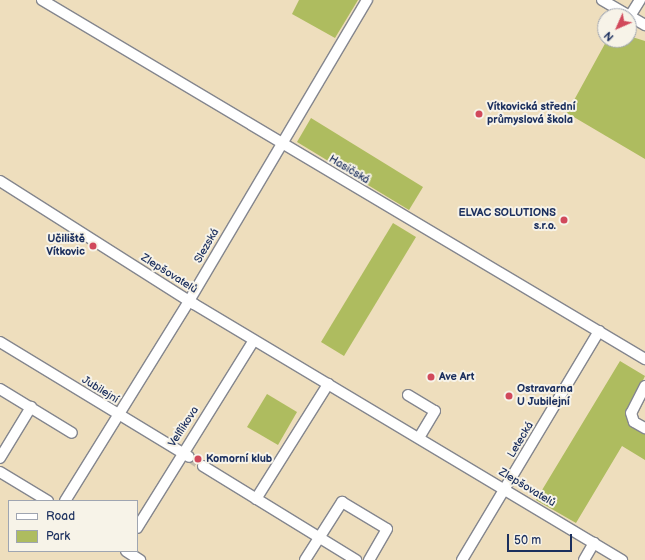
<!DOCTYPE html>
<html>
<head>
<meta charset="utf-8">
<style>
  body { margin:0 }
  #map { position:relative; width:645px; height:560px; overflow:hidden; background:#eedebd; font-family:"Balsamiq Sans",sans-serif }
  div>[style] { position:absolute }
  .green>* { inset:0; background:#aebc5f }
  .minor-tunnel>* { height:10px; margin-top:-5px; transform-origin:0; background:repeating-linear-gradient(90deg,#c4bbaa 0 10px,transparent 0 15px) }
  .roads { filter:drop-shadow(1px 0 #84868e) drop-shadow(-1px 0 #84868e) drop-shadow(0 1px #84868e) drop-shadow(0 -1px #84868e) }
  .minor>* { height:10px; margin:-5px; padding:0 5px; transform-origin:5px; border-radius:5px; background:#fff }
  .dots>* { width:11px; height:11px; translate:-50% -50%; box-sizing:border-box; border:2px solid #f7f3e8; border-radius:50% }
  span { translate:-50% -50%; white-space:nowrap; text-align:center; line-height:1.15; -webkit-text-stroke:4px #f7f3e8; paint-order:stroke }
  .poi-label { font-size:11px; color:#1b2f5e; font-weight:700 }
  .left { translate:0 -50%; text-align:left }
  .right { translate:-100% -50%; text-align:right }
  .street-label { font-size:11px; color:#1b2f5e }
  .legend { position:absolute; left:8px; top:500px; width:130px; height:52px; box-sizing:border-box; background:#f7f3e8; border:1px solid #9fa5b1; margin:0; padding:5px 7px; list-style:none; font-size:12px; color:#1b2f5e }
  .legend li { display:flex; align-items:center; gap:8px; height:20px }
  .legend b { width:20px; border:1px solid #9fa5b1 }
  .north { position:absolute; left:597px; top:8px; width:40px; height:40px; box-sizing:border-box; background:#f7f3e8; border:1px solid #9fa5b1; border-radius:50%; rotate:225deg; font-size:11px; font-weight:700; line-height:16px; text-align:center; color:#1b2f5e }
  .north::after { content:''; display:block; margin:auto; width:14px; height:18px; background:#d1495b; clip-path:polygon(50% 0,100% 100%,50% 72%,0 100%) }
  .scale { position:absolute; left:507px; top:534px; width:65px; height:18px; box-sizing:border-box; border:2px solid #1b2f5e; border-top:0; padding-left:5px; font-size:12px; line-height:14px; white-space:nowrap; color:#1b2f5e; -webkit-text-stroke:3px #f7f3e8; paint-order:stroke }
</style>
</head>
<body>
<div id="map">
  <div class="green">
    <div style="clip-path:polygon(299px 0,358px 0,335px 38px,292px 14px)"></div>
    <div style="clip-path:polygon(629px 36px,645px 41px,645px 159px,567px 113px,607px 40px,629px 40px)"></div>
    <div style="clip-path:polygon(311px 118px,423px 187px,409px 210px,297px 142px)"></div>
    <div style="clip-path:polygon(393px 223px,416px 237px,344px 356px,321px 342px)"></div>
    <div style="clip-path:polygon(620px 361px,645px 376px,628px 411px,645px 432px,645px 460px,622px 446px,576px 523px,536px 500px)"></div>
    <div style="clip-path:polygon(267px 394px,297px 412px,278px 445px,247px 427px)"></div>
  </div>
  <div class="minor-tunnel">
    <div style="left:189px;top:457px;width:17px;rotate:33deg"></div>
  </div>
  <div class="roads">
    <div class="minor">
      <div style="left:42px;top:0;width:702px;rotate:30.77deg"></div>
      <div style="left:602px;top:0;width:50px;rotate:30.2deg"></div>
      <div style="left:630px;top:16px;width:19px;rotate:-58deg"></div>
      <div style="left:0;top:181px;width:230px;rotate:32.4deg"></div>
      <div style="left:194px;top:304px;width:499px;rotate:30.9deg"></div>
      <div style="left:0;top:342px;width:221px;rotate:31.3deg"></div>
      <div style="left:645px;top:386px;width:30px;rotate:117deg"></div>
      <div style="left:631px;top:413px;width:9px;rotate:72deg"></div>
      <div style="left:634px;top:422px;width:13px;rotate:29deg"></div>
      <div style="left:0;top:389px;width:84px;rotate:31.4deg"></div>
      <div style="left:408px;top:395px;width:31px;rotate:31deg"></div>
      <div style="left:435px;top:411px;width:31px;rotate:121deg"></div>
      <div style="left:0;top:458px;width:60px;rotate:-58.7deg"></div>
      <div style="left:203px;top:466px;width:180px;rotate:31.6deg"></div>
      <div style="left:0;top:472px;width:56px;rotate:31.1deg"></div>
      <div style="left:256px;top:499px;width:136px;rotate:-57.9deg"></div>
      <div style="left:65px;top:501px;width:235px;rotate:-58.2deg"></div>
      <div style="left:189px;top:301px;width:350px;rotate:-59.4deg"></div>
      <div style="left:137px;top:528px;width:221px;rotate:-58.1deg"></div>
      <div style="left:126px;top:551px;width:17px;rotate:33deg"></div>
      <div style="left:305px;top:560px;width:69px;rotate:-57.5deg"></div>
      <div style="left:342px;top:502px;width:52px;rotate:31deg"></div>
      <div style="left:387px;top:529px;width:36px;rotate:120deg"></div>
      <div style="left:462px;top:560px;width:267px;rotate:-59.1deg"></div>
      <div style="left:584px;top:560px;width:20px;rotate:-60deg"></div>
    </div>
  </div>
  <div class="dots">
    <div style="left:479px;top:114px;background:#d1495b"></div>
    <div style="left:564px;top:220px;background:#d1495b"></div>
    <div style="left:93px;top:246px;background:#d1495b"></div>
    <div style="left:431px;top:377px;background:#d1495b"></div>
    <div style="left:509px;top:396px;background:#d1495b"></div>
    <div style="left:198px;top:459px;background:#d1495b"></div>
  </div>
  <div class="poi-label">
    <span class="left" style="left:487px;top:114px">Vítkovická střední<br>průmyslová škola</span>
    <span class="right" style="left:556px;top:220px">ELVAC SOLUTIONS<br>s.r.o.</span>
    <span class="right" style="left:85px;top:246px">Učiliště<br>Vítkovic</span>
    <span class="left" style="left:439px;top:377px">Ave Art</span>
    <span class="left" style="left:517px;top:396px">Ostravarna<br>U Jubilejní</span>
    <span class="left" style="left:206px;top:459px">Komorní klub</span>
  </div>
  <div class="street-label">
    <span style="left:349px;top:170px;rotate:31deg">Hasičská</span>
    <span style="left:207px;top:246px;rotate:-60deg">Slezská</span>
    <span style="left:169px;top:274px;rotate:32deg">Zlepšovatelů</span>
    <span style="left:100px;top:390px;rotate:32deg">Jubilejní</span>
    <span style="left:184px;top:427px;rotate:-57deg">Velflíkova</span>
    <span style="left:521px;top:440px;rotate:-59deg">Letecká</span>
    <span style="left:527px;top:488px;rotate:31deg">Zlepšovatelů</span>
  </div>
  <ul class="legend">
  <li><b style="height:5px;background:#fff"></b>Road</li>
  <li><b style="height:11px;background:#aebc5f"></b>Park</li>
  </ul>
  <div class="north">N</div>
  <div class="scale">50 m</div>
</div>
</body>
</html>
